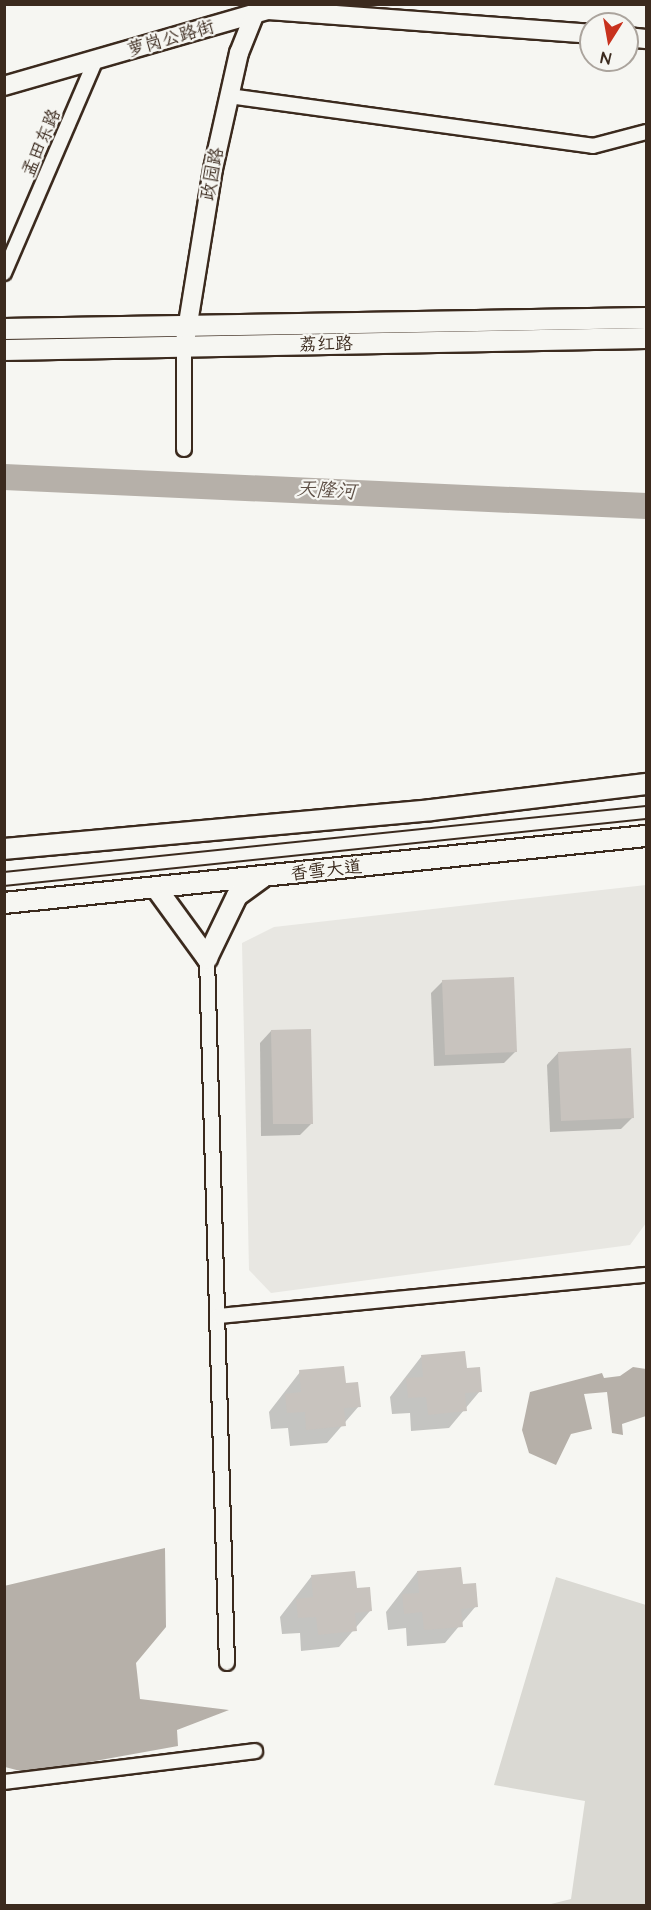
<!DOCTYPE html>
<html>
<head>
<meta charset="utf-8">
<style>
  body { margin:0 }
  #map { position:relative; width:651px; height:1910px; overflow:hidden; background:#f6f6f2; font-family:"Architects Daughter","LXGW WenKai TC",sans-serif }
  div>[style] { position:absolute }
  .built>* { inset:0; background:#e8e7e2 }
  .green>* { inset:0; background:#dad9d3 }
  .water>* { inset:0; background:#b6b0a9 }
  .shadow>* { inset:0; background:#0003 }
  .river>* { height:26px; margin:-13px; padding:0 13px; transform-origin:13px; border-radius:13px; background:#b6b0a9 }
  .building>* { inset:0; background:#c8c3be }
  .roads { filter:drop-shadow(2px 0 #3b2a1e) drop-shadow(-2px 0 #3b2a1e) drop-shadow(0 2px #3b2a1e) drop-shadow(0 -2px #3b2a1e) }
  .minor>* { height:14px; margin:-7px; padding:0 7px; transform-origin:7px; border-radius:7px; background:#f6f6f2 }
  .tertiary>* { height:18px; margin:-9px; padding:0 9px; transform-origin:9px; border-radius:9px; background:#f6f6f2 }
  .secondary>* { height:20px; margin:-10px; padding:0 10px; transform-origin:10px; border-radius:10px; background:#f6f6f2 }
  .tram>* { height:1.5px; margin:-0.75px; padding:0 0.75px; transform-origin:0.75px; border-radius:0.75px; background:#3b2a1e }
  span { translate:-50% -50%; white-space:nowrap; text-align:center; line-height:1.15; -webkit-text-stroke:4.5px #f6f6f2; paint-order:stroke }
  .street-label { font-size:18px; color:#3b2a1e }
  .water-label { font-size:20px; color:#605248; font-style:italic }
  .frame { position:absolute; inset:0; border:6px solid #3b2a1e; pointer-events:none }
  .north { position:absolute; left:579px; top:12px; width:60px; height:60px; box-sizing:border-box; background:#f6f6f2; border:2px solid #aba49d; border-radius:50%; rotate:191deg; font-size:16px; font-weight:700; line-height:24px; text-align:center; color:#3b2a1e }
  .north::after { content:''; display:block; margin:auto; width:21px; height:27px; background:#c8321e; clip-path:polygon(50% 0,100% 100%,50% 72%,0 100%) }
</style>
</head>
<body>
<div id="map">
  <div class="built">
    <div style="clip-path:polygon(646px 885px,646px 1223px,630px 1245px,271px 1293px,249px 1270px,242px 943px,274px 927px)"></div>
  </div>
  <div class="green">
    <div style="clip-path:polygon(556px 1577px,646px 1605px,646px 1905px,547px 1905px,571px 1899px,585px 1801px,494px 1785px)"></div>
  </div>
  <div class="water">
    <div style="clip-path:polygon(633px 1367px,646px 1369px,646px 1416px,622px 1424px,623px 1435px,612px 1433px,607px 1392px,584px 1394px,592px 1429px,571px 1434px,556px 1465px,529px 1453px,522px 1430px,530px 1392px,602px 1373px,604px 1378px,620px 1376px)"></div>
    <div style="clip-path:polygon(165px 1548px,166px 1627px,136px 1663px,140px 1699px,229px 1710px,177px 1730px,178px 1746px,28px 1773px,5px 1767px,4px 1586px)"></div>
  </div>
  <div class="shadow">
    <div style="clip-path:polygon(443px 981px,515px 1052px,504px 1063px,434px 1066px,431px 993px)"></div>
    <div style="clip-path:polygon(271px 1031px,312px 1123px,300px 1135px,261px 1136px,260px 1043px)"></div>
    <div style="clip-path:polygon(558px 1053px,633px 1117px,621px 1129px,550px 1132px,547px 1065px)"></div>
    <div style="clip-path:polygon(421px 1357px,480px 1391px,449px 1428px,411px 1431px,410px 1413px,392px 1414px,390px 1397px)"></div>
    <div style="clip-path:polygon(300px 1372px,344px 1385px,359px 1406px,327px 1443px,290px 1446px,288px 1428px,271px 1429px,269px 1412px)"></div>
    <div style="clip-path:polygon(417px 1572px,461px 1585px,476px 1606px,445px 1643px,407px 1646px,406px 1628px,388px 1630px,386px 1612px)"></div>
    <div style="clip-path:polygon(311px 1577px,355px 1590px,370px 1611px,339px 1647px,301px 1651px,300px 1633px,282px 1634px,280px 1617px)"></div>
  </div>
  <div class="river">
    <div style="left:4px;top:477px;width:643px;rotate:2.59deg"></div>
  </div>
  <div class="building">
    <div style="clip-path:polygon(514px 977px,517px 1052px,445px 1055px,442px 980px)"></div>
    <div style="clip-path:polygon(311px 1029px,313px 1124px,273px 1124px,271px 1030px)"></div>
    <div style="clip-path:polygon(631px 1048px,634px 1118px,561px 1121px,558px 1052px)"></div>
    <div style="clip-path:polygon(465px 1351px,467px 1368px,480px 1367px,482px 1392px,465px 1393px,467px 1411px,428px 1415px,426px 1397px,408px 1398px,406px 1378px,423px 1377px,421px 1355px)"></div>
    <div style="clip-path:polygon(344px 1366px,346px 1383px,358px 1382px,361px 1407px,344px 1408px,346px 1426px,306px 1430px,305px 1412px,287px 1413px,285px 1394px,301px 1392px,299px 1370px)"></div>
    <div style="clip-path:polygon(461px 1567px,463px 1584px,476px 1583px,478px 1607px,461px 1609px,463px 1627px,424px 1630px,422px 1612px,404px 1614px,402px 1594px,419px 1593px,417px 1571px)"></div>
    <div style="clip-path:polygon(355px 1571px,357px 1588px,370px 1587px,372px 1611px,355px 1613px,357px 1631px,318px 1635px,316px 1617px,298px 1618px,296px 1599px,313px 1597px,311px 1575px)"></div>
  </div>
  <div class="roads">
    <div class="minor">
      <div style="left:229px;top:96px;width:367px;rotate:7.8deg"></div>
      <div style="left:593px;top:146px;width:55px;rotate:-14.8deg"></div>
      <div style="left:4px;top:273px;width:233px;rotate:-66.7deg"></div>
      <div style="left:184px;top:348px;width:101px;rotate:90deg"></div>
      <div style="left:207px;top:958px;width:705px;rotate:88.38deg"></div>
      <div style="left:218px;top:1316px;width:430px;rotate:-5.5deg"></div>
      <div style="left:4px;top:1782px;width:253px;rotate:-7deg"></div>
    </div>
    <div class="tertiary">
      <div style="left:627px;top:37px;width:19px;rotate:6deg"></div>
      <div style="left:4px;top:86px;width:274px;rotate:-16.1deg"></div>
      <div style="left:267px;top:10px;width:325px;rotate:4.2deg"></div>
      <div style="left:184px;top:348px;width:181px;rotate:-80.8deg"></div>
      <div style="left:213px;top:169px;width:119px;rotate:-77.4deg"></div>
      <div style="left:239px;top:53px;width:48px;rotate:-68.2deg"></div>
    </div>
    <div class="secondary">
      <div style="left:4px;top:329px;width:642px;rotate:-0.98deg"></div>
      <div style="left:4px;top:350px;width:642px;rotate:-1.07deg"></div>
      <div style="left:4px;top:849px;width:429px;rotate:-5.2deg"></div>
      <div style="left:431px;top:810px;width:217px;rotate:-6.9deg"></div>
      <div style="left:156px;top:888px;width:87px;rotate:53.9deg"></div>
      <div style="left:4px;top:903px;width:645px;rotate:-5.96deg"></div>
      <div style="left:207px;top:958px;width:69px;rotate:-64.2deg"></div>
      <div style="left:237px;top:896px;width:31px;rotate:-36deg"></div>
    </div>
  </div>
  <div class="tram">
    <div style="left:4px;top:872px;width:645px;rotate:-5.87deg"></div>
    <div style="left:4px;top:886px;width:645px;rotate:-5.96deg"></div>
  </div>
  <div class="street-label">
    <span style="left:171px;top:39px;rotate:-16deg">萝岗公路街</span>
    <span style="left:42px;top:143px;rotate:-67deg">孟田东路</span>
    <span style="left:213px;top:174px;rotate:-79deg">政园路</span>
    <span style="left:326px;top:345px;rotate:-1deg">荔红路</span>
    <span style="left:326px;top:871px;rotate:-6deg">香雪大道</span>
  </div>
  <div class="water-label">
    <span style="left:326px;top:491px;rotate:3deg">天隆河</span>
  </div>
  <div class="frame"></div>
  <div class="north">N</div>
</div>
</body>
</html>
